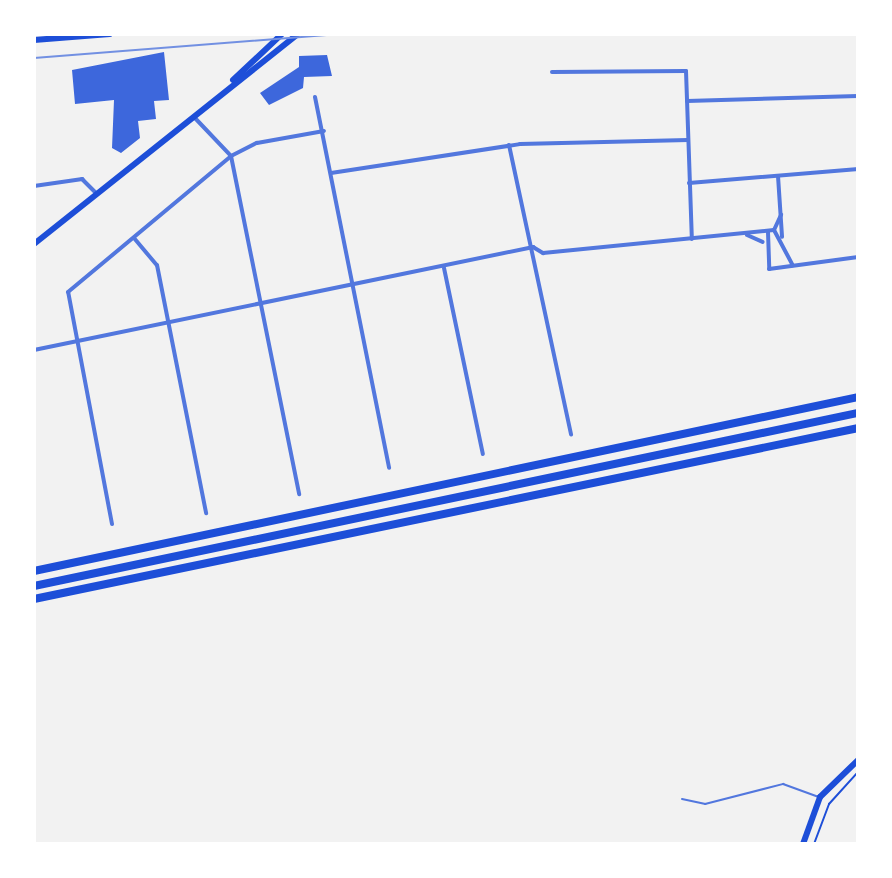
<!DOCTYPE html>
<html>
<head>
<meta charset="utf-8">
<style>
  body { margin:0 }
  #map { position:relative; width:892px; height:878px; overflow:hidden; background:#f2f2f2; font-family:"Fira Sans Condensed",sans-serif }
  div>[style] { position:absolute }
  .building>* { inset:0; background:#3d67dc }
  .path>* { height:2px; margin:-1px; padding:0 1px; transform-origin:1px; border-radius:1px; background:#1d4ed8 }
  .service>* { height:2px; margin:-1px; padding:0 1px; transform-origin:1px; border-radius:1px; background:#5277de }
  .minor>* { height:4px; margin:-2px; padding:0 2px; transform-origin:2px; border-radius:2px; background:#5277de }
  .secondary>* { height:6px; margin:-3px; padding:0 3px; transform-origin:3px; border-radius:3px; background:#1d4ed8 }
  .primary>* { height:6px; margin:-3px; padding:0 3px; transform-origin:3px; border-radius:3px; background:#1d4ed8 }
  .motorway>* { height:8px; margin:-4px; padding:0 4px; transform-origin:4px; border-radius:4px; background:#1d4ed8 }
  .tram>* { height:2px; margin:-1px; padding:0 1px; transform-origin:1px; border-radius:1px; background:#7290e2 }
  span { translate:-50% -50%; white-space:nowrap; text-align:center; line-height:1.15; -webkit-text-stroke:6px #fff; paint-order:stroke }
  .frame { position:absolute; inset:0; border:36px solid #fff; pointer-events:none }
</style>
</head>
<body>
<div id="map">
  <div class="building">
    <div style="clip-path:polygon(164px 52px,169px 100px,154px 101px,156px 119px,138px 121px,140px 138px,121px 153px,112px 148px,114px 100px,75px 104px,72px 70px)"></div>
    <div style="clip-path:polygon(299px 56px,327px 55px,332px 76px,304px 77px,303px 88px,269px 105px,260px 93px,299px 67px)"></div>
  </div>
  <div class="path">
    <div style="left:814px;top:844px;width:43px;rotate:-69.4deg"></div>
    <div style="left:829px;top:804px;width:43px;rotate:-47.8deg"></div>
  </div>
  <div class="service">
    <div style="left:682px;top:799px;width:24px;rotate:12deg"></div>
    <div style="left:705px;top:804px;width:81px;rotate:-14.4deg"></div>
    <div style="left:783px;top:784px;width:38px;rotate:20deg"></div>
  </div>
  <div class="minor">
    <div style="left:552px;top:72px;width:134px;rotate:-0.4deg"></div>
    <div style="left:686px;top:71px;width:168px;rotate:88deg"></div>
    <div style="left:315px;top:97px;width:378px;rotate:78.7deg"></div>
    <div style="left:687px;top:101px;width:171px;rotate:-1.7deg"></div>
    <div style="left:194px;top:117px;width:54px;rotate:46.5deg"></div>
    <div style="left:231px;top:156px;width:345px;rotate:78.6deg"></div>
    <div style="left:509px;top:145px;width:296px;rotate:77.9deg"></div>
    <div style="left:331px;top:173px;width:191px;rotate:-8.7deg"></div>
    <div style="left:520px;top:144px;width:168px;rotate:-1.4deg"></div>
    <div style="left:778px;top:176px;width:61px;rotate:86.2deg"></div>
    <div style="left:689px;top:183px;width:170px;rotate:-4.7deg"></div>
    <div style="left:34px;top:186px;width:49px;rotate:-8.3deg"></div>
    <div style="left:82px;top:179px;width:18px;rotate:45deg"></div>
    <div style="left:774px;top:230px;width:40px;rotate:62deg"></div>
    <div style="left:774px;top:230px;width:17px;rotate:-65deg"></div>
    <div style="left:768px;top:232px;width:37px;rotate:88deg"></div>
    <div style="left:769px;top:269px;width:90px;rotate:-7.7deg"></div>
    <div style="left:747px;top:235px;width:17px;rotate:24deg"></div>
    <div style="left:134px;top:238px;width:35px;rotate:50deg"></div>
    <div style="left:157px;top:265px;width:253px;rotate:78.8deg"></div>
    <div style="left:444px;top:268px;width:190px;rotate:78.2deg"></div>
    <div style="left:34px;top:350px;width:510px;rotate:-11.66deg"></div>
    <div style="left:533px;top:247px;width:12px;rotate:31deg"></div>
    <div style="left:543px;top:253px;width:232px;rotate:-5.7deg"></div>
    <div style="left:112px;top:524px;width:236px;rotate:-100.7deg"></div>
    <div style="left:68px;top:292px;width:212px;rotate:-39.8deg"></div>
    <div style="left:231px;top:156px;width:29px;rotate:-27deg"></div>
    <div style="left:257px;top:143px;width:68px;rotate:-10.2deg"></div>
  </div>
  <div class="secondary">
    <div style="left:233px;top:80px;width:67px;rotate:-43.2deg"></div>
    <div style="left:34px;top:244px;width:337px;rotate:-38.5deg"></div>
    <div style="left:803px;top:844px;width:50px;rotate:-70.1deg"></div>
    <div style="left:820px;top:797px;width:53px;rotate:-44.2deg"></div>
  </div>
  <div class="primary">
    <div style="left:34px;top:40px;width:76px;rotate:-4.5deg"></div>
  </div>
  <div class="motorway">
    <div style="left:34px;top:571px;width:842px;rotate:-11.92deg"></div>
    <div style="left:34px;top:586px;width:842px;rotate:-11.86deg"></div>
    <div style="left:34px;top:599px;width:842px;rotate:-11.72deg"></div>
  </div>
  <div class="tram">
    <div style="left:34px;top:58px;width:303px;rotate:-4.5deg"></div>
  </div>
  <div class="frame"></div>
</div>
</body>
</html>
